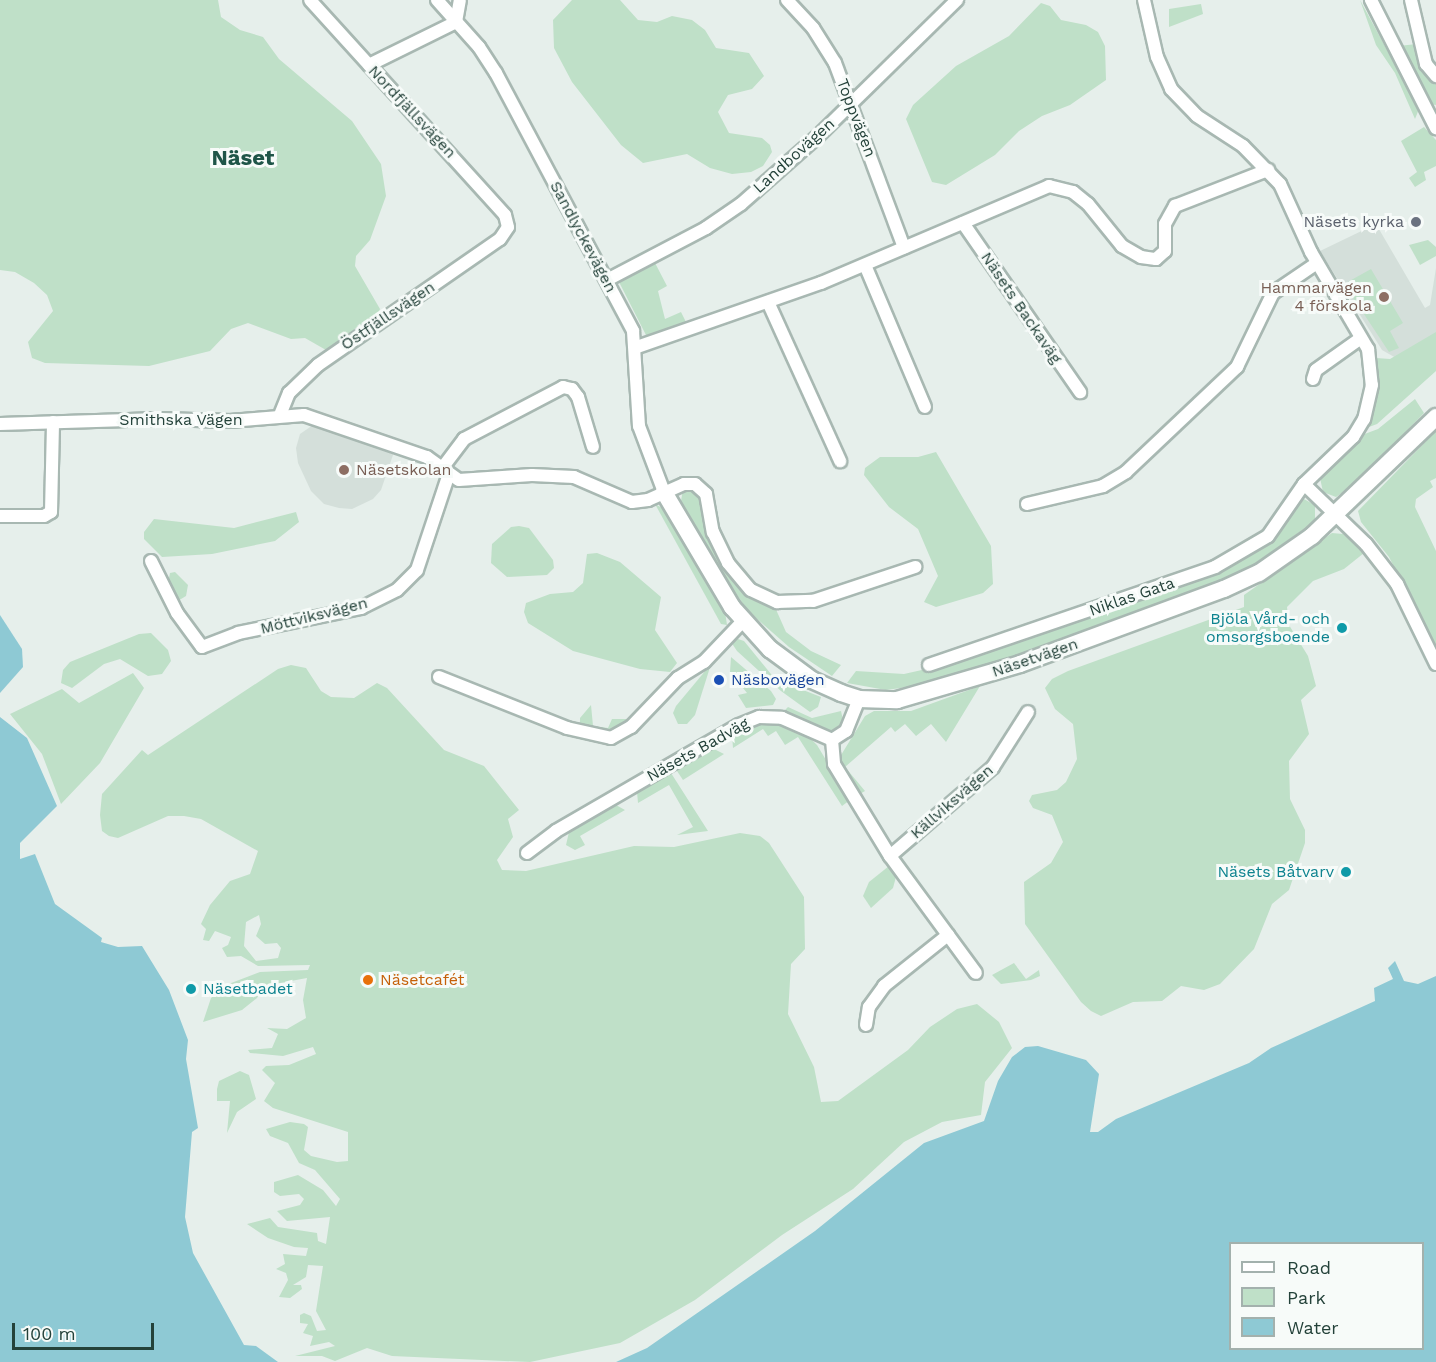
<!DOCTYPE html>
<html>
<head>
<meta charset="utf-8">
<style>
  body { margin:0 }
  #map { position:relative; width:1436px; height:1362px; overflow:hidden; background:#e6efeb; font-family:"Work Sans",sans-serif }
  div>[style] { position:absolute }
  .built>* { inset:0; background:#d4dfda }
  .green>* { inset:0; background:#bfe0c8 }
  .water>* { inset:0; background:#8ec9d4 }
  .roads { filter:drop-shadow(2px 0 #a8b8b2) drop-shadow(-2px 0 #a8b8b2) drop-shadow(0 2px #a8b8b2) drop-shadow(0 -2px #a8b8b2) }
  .street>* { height:12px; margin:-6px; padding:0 6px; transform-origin:6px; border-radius:6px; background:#fff }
  .secondary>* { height:16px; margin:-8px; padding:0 8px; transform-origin:8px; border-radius:8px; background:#fff }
  .dots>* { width:16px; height:16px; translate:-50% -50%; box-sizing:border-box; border:3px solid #f7fbf9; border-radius:50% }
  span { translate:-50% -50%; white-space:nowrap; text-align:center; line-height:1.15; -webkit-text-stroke:6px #f7fbf9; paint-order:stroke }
  .street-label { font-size:16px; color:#24423a }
  .worship-label { font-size:16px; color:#5b616d }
  .right { translate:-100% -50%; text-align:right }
  .education-label { font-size:16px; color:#785e54 }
  .left { translate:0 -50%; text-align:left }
  .culture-label { font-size:16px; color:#0d838f }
  .transit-label { font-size:16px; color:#164399 }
  .food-label { font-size:16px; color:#c56008 }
  .district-label { font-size:22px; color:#1f5548; font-weight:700 }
  .legend { position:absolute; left:1229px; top:1242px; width:195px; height:108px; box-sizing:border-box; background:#f7fbf9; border:2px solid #a3b1ad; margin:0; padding:8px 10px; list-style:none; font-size:18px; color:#24423a }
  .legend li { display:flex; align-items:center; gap:12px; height:30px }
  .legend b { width:30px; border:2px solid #a3b1ad }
  .scale { position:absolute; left:12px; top:1323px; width:142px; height:27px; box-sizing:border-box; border:3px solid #24423a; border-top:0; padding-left:8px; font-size:18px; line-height:21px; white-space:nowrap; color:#24423a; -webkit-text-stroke:4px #f7fbf9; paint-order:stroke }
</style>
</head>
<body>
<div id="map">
  <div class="built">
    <div style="clip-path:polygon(1376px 224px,1425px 308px,1430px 305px,1436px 268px,1436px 351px,1403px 362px,1382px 350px,1320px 251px)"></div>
    <div style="clip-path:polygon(313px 425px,394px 452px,381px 490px,373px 499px,352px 509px,339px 508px,324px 504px,311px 491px,298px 463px,296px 448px,300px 434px)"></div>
  </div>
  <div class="green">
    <div style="clip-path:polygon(0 0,218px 0,221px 17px,240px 30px,263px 37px,279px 59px,352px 121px,381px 164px,386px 196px,370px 240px,356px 256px,355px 266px,380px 309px,377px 318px,326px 350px,305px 338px,291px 339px,248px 323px,231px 329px,210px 351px,149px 366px,45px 363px,32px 358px,28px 342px,53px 311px,47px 295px,34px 283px,15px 272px,0 270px)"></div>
    <div style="clip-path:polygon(572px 0,620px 0,638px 20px,657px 22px,672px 16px,692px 20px,705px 30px,716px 48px,749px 53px,764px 76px,752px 89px,728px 95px,718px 112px,729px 133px,762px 138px,770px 145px,772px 152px,763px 166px,751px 172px,732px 174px,710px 168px,687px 154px,643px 163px,621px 145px,572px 82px,554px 48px,553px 20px)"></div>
    <div style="clip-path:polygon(1360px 0,1419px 109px,1415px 119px,1395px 73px,1376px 45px)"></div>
    <div style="clip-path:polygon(1041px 3px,1050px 6px,1061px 20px,1086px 25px,1098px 32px,1105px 46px,1106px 80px,1070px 105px,1042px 116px,1019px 131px,995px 155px,946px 185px,932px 182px,906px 119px,913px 105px,956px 66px,1009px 36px)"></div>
    <div style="clip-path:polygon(1201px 4px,1203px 14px,1169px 27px,1169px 9px)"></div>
    <div style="clip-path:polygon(1417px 44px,1422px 67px,1436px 80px,1436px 105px,1429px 104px,1398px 46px)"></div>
    <div style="clip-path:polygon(1424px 127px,1436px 140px,1436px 166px,1424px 172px,1426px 180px,1415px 187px,1409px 178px,1417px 172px,1401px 141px)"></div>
    <div style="clip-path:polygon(1428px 240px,1436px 247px,1436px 256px,1420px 265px,1409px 245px)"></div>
    <div style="clip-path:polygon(654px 261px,667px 286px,658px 291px,665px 319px,681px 312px,687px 324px,647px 337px,619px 282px,622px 277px)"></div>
    <div style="clip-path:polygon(1371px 269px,1403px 323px,1390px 331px,1399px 348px,1389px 352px,1344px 284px)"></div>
    <div style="clip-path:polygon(1436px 332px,1436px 371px,1377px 424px,1369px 427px,1377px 390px,1376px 358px,1390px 359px)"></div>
    <div style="clip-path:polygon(1415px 399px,1424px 413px,1356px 483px,1336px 497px,1323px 492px,1320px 478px,1325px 470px,1362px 435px,1378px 429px)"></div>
    <div style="clip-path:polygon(1436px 431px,1436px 478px,1430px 481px,1433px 487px,1416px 499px,1415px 507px,1436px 551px,1436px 649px,1389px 557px,1361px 522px,1358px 511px)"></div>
    <div style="clip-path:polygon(936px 452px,991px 546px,993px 584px,983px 593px,936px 607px,924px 602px,938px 576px,918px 529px,889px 507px,864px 475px,865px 468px,880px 457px,918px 457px)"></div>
    <div style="clip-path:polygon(693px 487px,702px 496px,719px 555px,774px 605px,786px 632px,811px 651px,841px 665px,832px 676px,789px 647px,747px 610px,710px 555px,681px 501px,683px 489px)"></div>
    <div style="clip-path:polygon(1302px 498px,1315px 505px,1315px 521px,1238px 576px,1029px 655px,930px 684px,886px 690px,847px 683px,856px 671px,904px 674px,953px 663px,1201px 578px,1247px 555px)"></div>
    <div style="clip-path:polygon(655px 504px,664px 509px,725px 612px,727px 625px,721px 624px)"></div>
    <div style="clip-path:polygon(296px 512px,299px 522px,275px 541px,212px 554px,162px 557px,144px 539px,144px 532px,154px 519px,234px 528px)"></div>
    <div style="clip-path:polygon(519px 526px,529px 528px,553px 560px,554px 568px,547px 575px,507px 577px,491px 563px,492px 544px,511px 527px)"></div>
    <div style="clip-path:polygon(1332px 533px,1343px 534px,1364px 553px,1344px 569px,1313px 581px,1287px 607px,1289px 625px,1308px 656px,1316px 686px,1301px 700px,1309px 734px,1289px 761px,1290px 799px,1305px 830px,1305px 843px,1289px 890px,1272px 904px,1254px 949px,1220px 984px,1204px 990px,1181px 986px,1162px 1001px,1133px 1002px,1101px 1016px,1091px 1011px,1081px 1002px,1025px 924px,1024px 882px,1051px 863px,1063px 842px,1052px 815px,1033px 808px,1029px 801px,1032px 795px,1057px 790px,1066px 782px,1077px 759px,1073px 724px,1055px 709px,1045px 688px,1052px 679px,1068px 671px,1244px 607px,1244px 595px)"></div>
    <div style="clip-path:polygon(597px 553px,620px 562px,661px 597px,655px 630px,677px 663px,670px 672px,640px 669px,573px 651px,528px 623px,524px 612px,526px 603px,550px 594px,573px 592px,583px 583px,587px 554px)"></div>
    <div style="clip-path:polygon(175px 572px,188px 585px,186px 596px,176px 602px,168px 583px,170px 573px)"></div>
    <div style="clip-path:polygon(151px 633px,168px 650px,171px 661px,162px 674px,148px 676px,120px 659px,104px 664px,72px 688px,61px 683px,63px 670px,70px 662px,139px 634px)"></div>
    <div style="clip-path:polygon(738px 639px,744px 641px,775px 679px,821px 697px,818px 707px,810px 712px,781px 691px,737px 651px,731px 642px)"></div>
    <div style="clip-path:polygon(731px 657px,771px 691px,776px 699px,773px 705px,746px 708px,738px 695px,747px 693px,730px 672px)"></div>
    <div style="clip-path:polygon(711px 664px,695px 715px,687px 724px,678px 724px,673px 713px,676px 706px)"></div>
    <div style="clip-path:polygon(evenodd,291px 665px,306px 668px,321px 691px,331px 697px,354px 698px,377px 683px,387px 688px,444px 750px,484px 766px,519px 810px,508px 819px,513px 837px,497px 860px,502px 870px,526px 871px,634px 846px,674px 847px,740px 833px,760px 836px,769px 843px,804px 897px,805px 949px,791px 964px,788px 1014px,814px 1067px,821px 1102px,838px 1101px,908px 1050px,930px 1027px,957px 1009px,977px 1004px,999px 1022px,1012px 1048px,985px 1082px,981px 1115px,942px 1122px,904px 1142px,853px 1189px,782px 1235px,695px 1300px,620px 1343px,530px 1362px,392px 1356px,367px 1348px,335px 1361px,322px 1356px,295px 1356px,335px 1346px,329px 1342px,310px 1346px,313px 1336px,303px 1333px,308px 1324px,300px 1323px,300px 1315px,304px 1313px,311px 1316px,317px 1331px,326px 1330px,316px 1311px,323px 1266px,308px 1265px,306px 1277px,293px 1285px,301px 1285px,302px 1289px,290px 1298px,279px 1297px,288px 1280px,286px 1273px,276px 1269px,285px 1264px,283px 1254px,306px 1256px,308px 1248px,294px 1247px,268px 1238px,247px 1224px,270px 1218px,278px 1227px,317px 1233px,318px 1241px,326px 1244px,330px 1217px,287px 1221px,277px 1211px,300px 1205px,304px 1199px,299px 1194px,280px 1196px,274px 1192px,274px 1182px,298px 1175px,323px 1190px,336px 1206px,340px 1199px,315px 1170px,299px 1163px,288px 1143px,270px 1136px,266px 1129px,290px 1122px,304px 1124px,308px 1127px,304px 1150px,311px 1156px,337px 1162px,348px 1161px,348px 1132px,273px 1108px,264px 1101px,275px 1083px,262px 1070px,266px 1066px,289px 1065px,316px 1054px,313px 1047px,283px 1056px,250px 1053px,248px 1050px,272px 1048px,278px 1034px,267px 1028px,287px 1029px,306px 1018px,303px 1000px,307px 978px,264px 986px,257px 998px,242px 1010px,203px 1022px,211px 998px,226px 985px,260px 972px,308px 970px,310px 965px,258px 966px,241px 956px,227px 957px,222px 948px,228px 945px,231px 937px,215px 931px,209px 941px,203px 940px,206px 929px,201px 924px,210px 905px,230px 881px,250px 874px,258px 851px,201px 819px,184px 816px,168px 816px,118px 838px,109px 836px,102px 831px,100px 815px,102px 794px,142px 750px,148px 755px,278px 669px,291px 665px,259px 915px,261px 924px,256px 936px,265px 944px,277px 943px,281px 948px,278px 958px,256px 961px,244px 946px,246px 922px,259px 915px)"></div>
    <div style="clip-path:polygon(133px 673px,144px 688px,100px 763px,61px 804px,42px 754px,10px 714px,62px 689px,79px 703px)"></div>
    <div style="clip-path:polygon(980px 686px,946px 742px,931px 724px,916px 736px,905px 724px,895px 732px,891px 727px,845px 767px,865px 791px,858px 795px,838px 760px,865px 716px,874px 711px,911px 711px)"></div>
    <div style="clip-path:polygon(591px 705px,593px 726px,608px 728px,612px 719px,633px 719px,612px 733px,580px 726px,580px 718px)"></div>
    <div style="clip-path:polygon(788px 707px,812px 718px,841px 711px,843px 720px,837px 730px,827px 735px,786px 714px,784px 711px)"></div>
    <div style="clip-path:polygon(763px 722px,781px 723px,805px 733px,817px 745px,850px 800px,842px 806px,798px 737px,785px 745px,776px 731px,768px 736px,763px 729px,733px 748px,732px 735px)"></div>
    <div style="clip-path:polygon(710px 747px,724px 754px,683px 780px,675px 768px)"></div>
    <div style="clip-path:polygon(671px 773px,708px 831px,677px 835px,693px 827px,669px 785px,638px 803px,637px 792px)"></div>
    <div style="clip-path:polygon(616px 805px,625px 810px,580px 836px,585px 845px,575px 850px,566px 845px,569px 832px)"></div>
    <div style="clip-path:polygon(889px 866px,897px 873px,893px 888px,871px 908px,863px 896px,869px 882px)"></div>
    <div style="clip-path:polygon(1014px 963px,1026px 979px,1039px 970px,1040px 976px,1031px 980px,1001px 984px,992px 975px)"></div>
    <div style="clip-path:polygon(240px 1071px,249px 1075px,256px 1099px,237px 1112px,227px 1133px,230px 1101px,217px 1101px,217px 1089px,219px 1081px)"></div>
  </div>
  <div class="water">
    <div style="clip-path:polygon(0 615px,22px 649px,23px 667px,0 693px)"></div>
    <div style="clip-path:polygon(0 717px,27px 738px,57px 806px,20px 843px,20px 859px,35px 854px,55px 904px,102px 938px,101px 942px,118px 947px,142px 946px,169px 990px,188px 1040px,186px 1059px,198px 1128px,192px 1132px,185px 1217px,193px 1253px,244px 1345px,256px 1346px,278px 1362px,0 1362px)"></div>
    <div style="clip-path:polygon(evenodd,1395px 961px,1404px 981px,1418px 984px,1436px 976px,1436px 1362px,616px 1362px,647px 1348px,815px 1231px,924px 1143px,984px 1121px,998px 1081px,1012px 1057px,1025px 1047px,1038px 1046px,1086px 1060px,1099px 1074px,1090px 1132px,1098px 1132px,1116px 1119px,1249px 1063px,1271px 1048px,1375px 1001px,1374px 988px,1393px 979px,1388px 968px,1395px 961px,1230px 1244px,1422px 1244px,1422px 1348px,1230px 1348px,1230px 1244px)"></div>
  </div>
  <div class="roads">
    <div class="street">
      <div style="left:437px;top:0;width:63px;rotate:48.2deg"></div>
      <div style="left:479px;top:47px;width:31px;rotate:57deg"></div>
      <div style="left:496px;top:73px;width:292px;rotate:62deg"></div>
      <div style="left:633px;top:331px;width:95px;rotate:86.4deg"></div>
      <div style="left:639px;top:426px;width:71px;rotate:69.3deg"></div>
      <div style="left:787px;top:0;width:38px;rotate:47deg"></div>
      <div style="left:813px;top:28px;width:41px;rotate:57.8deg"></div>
      <div style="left:835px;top:63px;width:197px;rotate:69.5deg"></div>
      <div style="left:1144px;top:0;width:58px;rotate:77.2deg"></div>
      <div style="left:1157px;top:57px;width:35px;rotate:66deg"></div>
      <div style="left:1171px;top:89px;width:37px;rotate:46deg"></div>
      <div style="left:1197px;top:116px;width:55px;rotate:33.1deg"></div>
      <div style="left:1243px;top:146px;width:53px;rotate:45.8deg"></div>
      <div style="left:1280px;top:184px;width:75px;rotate:65.5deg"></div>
      <div style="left:1311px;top:252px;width:113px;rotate:59.6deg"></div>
      <div style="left:1368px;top:349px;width:36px;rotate:84deg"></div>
      <div style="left:1372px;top:385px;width:35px;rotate:103deg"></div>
      <div style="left:1364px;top:419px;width:21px;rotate:121deg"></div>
      <div style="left:1353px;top:437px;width:68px;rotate:136.2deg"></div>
      <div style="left:1304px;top:484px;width:86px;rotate:44.1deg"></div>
      <div style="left:1366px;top:544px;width:51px;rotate:52.2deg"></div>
      <div style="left:1397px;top:584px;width:89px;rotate:64deg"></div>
      <div style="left:1371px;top:0;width:144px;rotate:63.1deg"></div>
      <div style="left:1411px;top:0;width:66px;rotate:76.8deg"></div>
      <div style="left:1426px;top:64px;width:16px;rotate:50deg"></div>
      <div style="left:456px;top:22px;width:22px;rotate:-80deg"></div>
      <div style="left:369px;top:65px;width:97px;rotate:-26.3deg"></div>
      <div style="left:963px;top:223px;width:206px;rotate:55.3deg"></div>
      <div style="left:865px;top:265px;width:154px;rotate:67.1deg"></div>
      <div style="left:607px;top:280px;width:112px;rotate:-27.7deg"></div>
      <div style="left:706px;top:228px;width:42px;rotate:-34.4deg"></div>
      <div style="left:741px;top:204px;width:101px;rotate:-41.4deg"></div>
      <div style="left:817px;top:137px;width:196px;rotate:-44.4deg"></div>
      <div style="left:768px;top:302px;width:175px;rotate:65.6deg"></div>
      <div style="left:637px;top:347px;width:195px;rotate:-19.2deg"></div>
      <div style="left:821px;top:283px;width:248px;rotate:-23deg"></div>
      <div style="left:1049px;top:186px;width:25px;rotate:14deg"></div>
      <div style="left:1073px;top:192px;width:19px;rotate:39deg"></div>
      <div style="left:1088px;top:204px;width:54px;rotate:51deg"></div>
      <div style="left:1122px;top:246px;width:22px;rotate:30deg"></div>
      <div style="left:1141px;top:257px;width:15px;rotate:8deg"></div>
      <div style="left:1156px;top:259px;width:12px;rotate:-42deg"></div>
      <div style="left:1165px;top:251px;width:27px;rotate:-90deg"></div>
      <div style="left:1165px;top:224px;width:21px;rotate:-61deg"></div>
      <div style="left:1175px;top:206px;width:100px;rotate:-21.2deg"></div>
      <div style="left:1313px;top:379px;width:9px;rotate:-72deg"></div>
      <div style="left:1316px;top:370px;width:55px;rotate:-35.4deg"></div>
      <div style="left:280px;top:415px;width:24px;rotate:-68deg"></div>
      <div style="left:289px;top:393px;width:40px;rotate:-44deg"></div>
      <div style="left:318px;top:365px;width:221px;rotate:-34.7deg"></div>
      <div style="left:500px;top:239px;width:14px;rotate:-56deg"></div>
      <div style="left:508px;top:227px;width:12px;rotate:-104deg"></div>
      <div style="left:505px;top:215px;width:290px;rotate:-132.2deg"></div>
      <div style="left:0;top:424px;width:160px;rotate:-1.8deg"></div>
      <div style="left:160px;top:419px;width:70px;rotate:1.6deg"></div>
      <div style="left:230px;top:421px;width:74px;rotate:-4.6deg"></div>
      <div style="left:304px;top:415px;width:130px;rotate:18.9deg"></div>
      <div style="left:427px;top:457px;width:39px;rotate:36deg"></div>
      <div style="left:459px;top:480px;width:73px;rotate:-3.9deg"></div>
      <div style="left:532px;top:475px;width:42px;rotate:2.7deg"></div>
      <div style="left:574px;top:477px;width:63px;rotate:23.3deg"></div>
      <div style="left:632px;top:502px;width:16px;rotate:-7deg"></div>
      <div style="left:648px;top:500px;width:39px;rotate:-24deg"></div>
      <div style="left:684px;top:484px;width:11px"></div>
      <div style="left:695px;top:484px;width:15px;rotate:42deg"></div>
      <div style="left:706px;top:494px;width:39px;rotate:80deg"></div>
      <div style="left:713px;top:532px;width:34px;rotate:64deg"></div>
      <div style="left:728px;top:563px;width:35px;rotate:50deg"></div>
      <div style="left:751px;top:590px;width:29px;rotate:25deg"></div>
      <div style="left:777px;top:602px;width:36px;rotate:-2deg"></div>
      <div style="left:813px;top:601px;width:108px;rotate:-18.4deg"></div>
      <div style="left:443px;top:467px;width:35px;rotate:-53deg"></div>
      <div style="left:464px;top:439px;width:112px;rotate:-27.7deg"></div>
      <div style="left:563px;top:387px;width:9px;rotate:13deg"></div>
      <div style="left:572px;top:389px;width:10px;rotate:53deg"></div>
      <div style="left:578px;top:397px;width:52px;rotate:73.3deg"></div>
      <div style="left:1027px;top:504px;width:78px;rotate:-13.3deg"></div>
      <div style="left:1103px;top:486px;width:27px;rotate:-31deg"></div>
      <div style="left:1126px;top:472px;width:153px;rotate:-43.4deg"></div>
      <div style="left:1237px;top:367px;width:82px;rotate:-64.1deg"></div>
      <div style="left:1273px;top:293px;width:53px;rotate:-34.3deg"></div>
      <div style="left:0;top:516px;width:44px"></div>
      <div style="left:44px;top:516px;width:8px;rotate:-30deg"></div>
      <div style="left:51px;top:512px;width:90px;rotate:-88.7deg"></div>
      <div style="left:151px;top:561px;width:58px;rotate:63.4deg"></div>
      <div style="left:177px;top:613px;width:42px;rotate:53.7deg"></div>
      <div style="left:202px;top:647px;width:39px;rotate:-21deg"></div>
      <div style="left:238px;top:633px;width:126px;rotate:-11.5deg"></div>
      <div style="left:361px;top:608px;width:40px;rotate:-26.6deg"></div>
      <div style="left:397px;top:590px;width:28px;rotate:-45deg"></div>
      <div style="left:417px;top:570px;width:101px;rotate:-71.6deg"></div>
      <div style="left:929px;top:665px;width:302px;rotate:-18.9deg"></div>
      <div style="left:1215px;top:567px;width:61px;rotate:-30.3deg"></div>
      <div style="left:1268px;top:536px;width:63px;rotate:-55.3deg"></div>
      <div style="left:439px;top:677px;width:138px;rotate:21.7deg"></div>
      <div style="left:567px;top:728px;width:45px;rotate:12.8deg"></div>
      <div style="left:611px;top:738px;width:23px;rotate:-29deg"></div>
      <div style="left:631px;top:727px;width:68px;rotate:-46.2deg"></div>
      <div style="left:678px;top:678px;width:31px;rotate:-32deg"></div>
      <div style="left:704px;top:662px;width:57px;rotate:-46.4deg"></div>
      <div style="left:832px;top:740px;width:24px;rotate:85deg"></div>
      <div style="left:834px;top:764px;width:108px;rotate:58.7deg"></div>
      <div style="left:890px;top:856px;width:145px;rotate:53.7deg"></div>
      <div style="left:527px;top:853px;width:36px;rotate:-37deg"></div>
      <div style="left:556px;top:831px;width:211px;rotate:-30.1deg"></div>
      <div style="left:739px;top:725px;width:22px;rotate:-22deg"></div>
      <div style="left:759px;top:717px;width:23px;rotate:2deg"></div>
      <div style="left:782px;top:718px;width:55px;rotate:23.7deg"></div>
      <div style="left:832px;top:740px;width:17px;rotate:-33deg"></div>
      <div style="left:846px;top:731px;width:35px;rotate:-68deg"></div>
      <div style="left:890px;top:856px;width:136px;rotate:-40.8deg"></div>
      <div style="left:993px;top:767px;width:65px;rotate:-57.5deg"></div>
      <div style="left:866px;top:1025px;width:18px;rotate:-81deg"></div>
      <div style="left:869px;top:1007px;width:26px;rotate:-54deg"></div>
      <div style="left:884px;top:986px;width:82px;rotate:-38.6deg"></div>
    </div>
    <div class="secondary">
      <div style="left:664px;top:492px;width:134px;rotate:59.4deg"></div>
      <div style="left:732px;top:607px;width:57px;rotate:47.9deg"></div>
      <div style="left:770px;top:649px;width:52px;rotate:36.4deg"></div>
      <div style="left:812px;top:680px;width:32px;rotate:24deg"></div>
      <div style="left:841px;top:693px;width:19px;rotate:18deg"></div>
      <div style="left:859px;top:699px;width:38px;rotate:2deg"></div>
      <div style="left:897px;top:700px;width:128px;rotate:-16.3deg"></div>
      <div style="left:1020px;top:664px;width:217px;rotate:-20.2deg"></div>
      <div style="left:1224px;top:589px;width:38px;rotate:-25deg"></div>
      <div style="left:1259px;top:573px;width:65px;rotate:-34.9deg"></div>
      <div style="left:1312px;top:536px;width:172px;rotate:-43.8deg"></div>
    </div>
  </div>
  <div class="dots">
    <div style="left:1416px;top:222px;background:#6b7280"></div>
    <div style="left:1384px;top:297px;background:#8d6e63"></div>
    <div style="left:344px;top:470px;background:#8d6e63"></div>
    <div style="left:1342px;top:628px;background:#0f9aa8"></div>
    <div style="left:719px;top:680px;background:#1a4fb4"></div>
    <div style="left:1346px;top:872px;background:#0f9aa8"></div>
    <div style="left:368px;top:980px;background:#e8710a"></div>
    <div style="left:191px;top:989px;background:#0f9aa8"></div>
  </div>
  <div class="street-label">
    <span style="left:412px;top:112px;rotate:47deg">Nordfjällsvägen</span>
    <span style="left:856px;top:118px;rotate:69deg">Toppvägen</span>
    <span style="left:794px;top:156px;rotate:-42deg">Landbovägen</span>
    <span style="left:583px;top:237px;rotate:62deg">Sandlyckevägen</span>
    <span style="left:1021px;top:308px;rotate:56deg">Näsets Backaväg</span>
    <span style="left:388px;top:316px;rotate:-34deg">Östfjällsvägen</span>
    <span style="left:181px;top:420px">Smithska Vägen</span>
    <span style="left:1132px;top:597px;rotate:-19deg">Niklas Gata</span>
    <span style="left:314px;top:616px;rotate:-14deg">Möttviksvägen</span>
    <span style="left:1035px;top:658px;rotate:-19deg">Näsetvägen</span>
    <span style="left:698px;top:750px;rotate:-29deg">Näsets Badväg</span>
    <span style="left:952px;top:802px;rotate:-41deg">Källviksvägen</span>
  </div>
  <div class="worship-label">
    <span class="right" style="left:1404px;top:222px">Näsets kyrka</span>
  </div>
  <div class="education-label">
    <span class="right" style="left:1372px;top:297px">Hammarvägen<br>4 förskola</span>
    <span class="left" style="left:356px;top:470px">Näsetskolan</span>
  </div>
  <div class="culture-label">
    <span class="right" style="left:1330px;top:628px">Bjöla Vård- och<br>omsorgsboende</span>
    <span class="right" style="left:1334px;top:872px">Näsets Båtvarv</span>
    <span class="left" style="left:203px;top:989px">Näsetbadet</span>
  </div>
  <div class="transit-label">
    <span class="left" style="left:731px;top:680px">Näsbovägen</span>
  </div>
  <div class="food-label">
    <span class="left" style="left:380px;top:980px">Näsetcafét</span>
  </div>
  <div class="district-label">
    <span style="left:243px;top:158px">Näset</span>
  </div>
  <ul class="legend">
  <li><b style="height:8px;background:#fff"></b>Road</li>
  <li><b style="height:16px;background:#bfe0c8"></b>Park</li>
  <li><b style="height:16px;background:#8ec9d4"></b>Water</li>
  </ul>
  <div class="scale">100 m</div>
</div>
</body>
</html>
